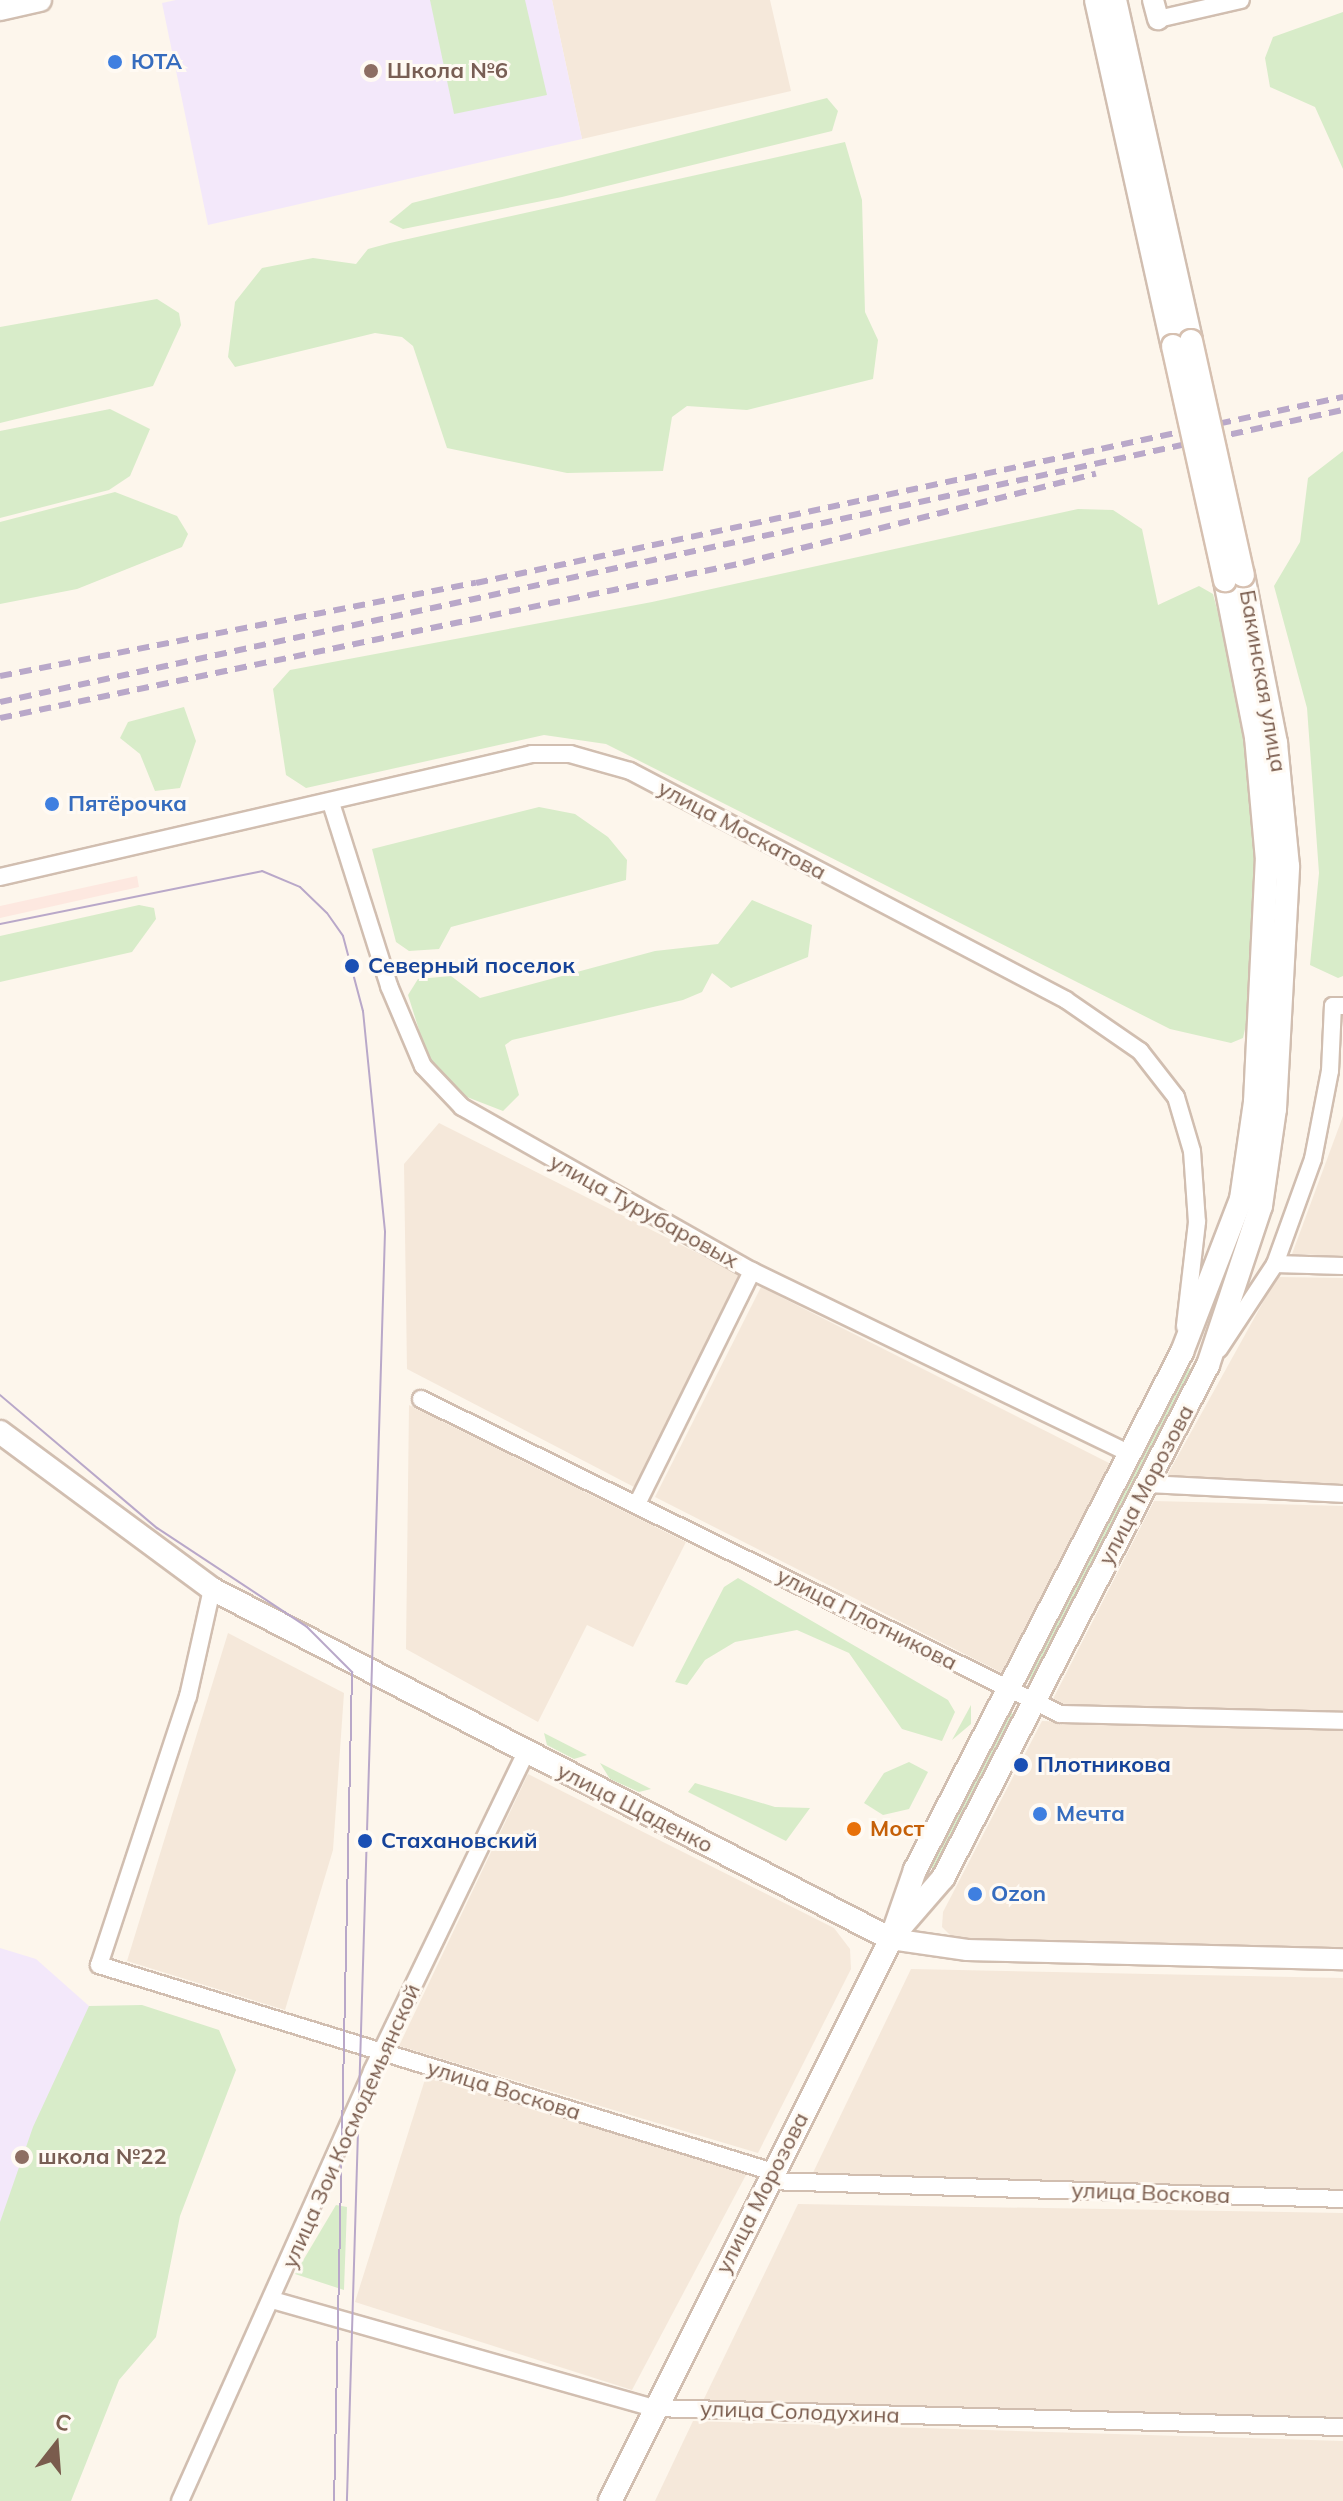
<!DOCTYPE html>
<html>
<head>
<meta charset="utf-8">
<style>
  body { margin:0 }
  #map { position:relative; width:1343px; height:2501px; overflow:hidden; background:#fdf6ec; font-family:Mulish,sans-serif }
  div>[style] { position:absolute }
  .residential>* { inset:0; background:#f5e8da }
  .commercial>* { inset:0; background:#fde8e0 }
  .education>* { inset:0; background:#f3e8fa }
  .green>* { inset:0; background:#d8ecc9 }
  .roads { filter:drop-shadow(2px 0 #d1beb0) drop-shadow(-2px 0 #d1beb0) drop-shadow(0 2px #d1beb0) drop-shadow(0 -2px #d1beb0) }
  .minor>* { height:16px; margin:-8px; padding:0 8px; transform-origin:8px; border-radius:8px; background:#fff }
  .tertiary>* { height:20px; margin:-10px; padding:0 10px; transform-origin:10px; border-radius:10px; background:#fff }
  .secondary>* { height:22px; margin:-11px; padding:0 11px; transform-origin:11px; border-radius:11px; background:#fff }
  .tram>* { height:2px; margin:-1px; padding:0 1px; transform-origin:1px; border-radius:1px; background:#b9a8c9 }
  .rail>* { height:6px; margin-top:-3px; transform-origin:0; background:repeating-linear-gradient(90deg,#b9a8c9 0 12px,transparent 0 20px) }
  .bridges { filter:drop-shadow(2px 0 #d6c0b0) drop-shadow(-2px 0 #d6c0b0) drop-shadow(0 2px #d6c0b0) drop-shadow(0 -2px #d6c0b0) }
  .secondary-bridge>* { height:22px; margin:-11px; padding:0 11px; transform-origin:11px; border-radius:11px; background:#fff }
  .dots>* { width:22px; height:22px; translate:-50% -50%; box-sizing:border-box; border:4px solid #fffaf3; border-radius:50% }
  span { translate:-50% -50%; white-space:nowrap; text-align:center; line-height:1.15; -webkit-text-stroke:6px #fffaf3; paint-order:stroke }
  .shop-label { font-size:22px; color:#366cbe; font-weight:700 }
  .left { translate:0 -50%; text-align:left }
  .education-label { font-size:22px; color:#785e54; font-weight:700 }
  .street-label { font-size:22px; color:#7a5c4d }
  .transit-label { font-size:22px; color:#164399; font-weight:700 }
  .food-label { font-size:22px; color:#c56008; font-weight:700 }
  .north { position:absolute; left:16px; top:2405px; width:80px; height:80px; -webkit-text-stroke:6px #fffaf3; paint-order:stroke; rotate:17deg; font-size:22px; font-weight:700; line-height:32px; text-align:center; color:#7a5c4d }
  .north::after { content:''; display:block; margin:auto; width:28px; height:36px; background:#7a5c4d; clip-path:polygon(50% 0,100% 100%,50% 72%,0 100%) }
</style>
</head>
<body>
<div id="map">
  <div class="residential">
    <div style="clip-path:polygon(552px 0,770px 0,791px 91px,582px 139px)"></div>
    <div style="clip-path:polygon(1343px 1116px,1343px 1256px,1292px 1254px)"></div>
    <div style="clip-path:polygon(439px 1123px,741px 1275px,636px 1488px,407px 1369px,404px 1164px)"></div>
    <div style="clip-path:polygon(1277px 1277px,1343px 1278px,1343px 1486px,1164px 1481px)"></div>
    <div style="clip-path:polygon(761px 1287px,1111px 1464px,1004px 1674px,655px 1497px)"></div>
    <div style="clip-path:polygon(409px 1405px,686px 1542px,633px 1647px,587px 1625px,538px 1722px,406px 1649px)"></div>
    <div style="clip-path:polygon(1154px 1501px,1343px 1506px,1343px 1713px,1050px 1705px)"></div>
    <div style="clip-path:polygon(228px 1633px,344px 1693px,333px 1850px,285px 2010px,127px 1961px)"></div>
    <div style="clip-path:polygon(1042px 1721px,1343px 1729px,1343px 1948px,954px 1939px,942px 1927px,943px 1912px)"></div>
    <div style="clip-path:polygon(528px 1774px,834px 1928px,850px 1949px,851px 1969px,758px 2153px,399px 2046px)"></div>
    <div style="clip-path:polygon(911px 1969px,1343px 1978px,1343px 2192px,809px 2181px)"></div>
    <div style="clip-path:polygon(427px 2073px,747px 2173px,632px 2390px,355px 2302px)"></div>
    <div style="clip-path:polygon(798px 2204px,1343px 2213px,1343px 2419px,702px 2403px)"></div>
    <div style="clip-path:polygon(693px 2421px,1343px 2441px,1343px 2501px,655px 2501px)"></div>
  </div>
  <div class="commercial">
    <div style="clip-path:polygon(137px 876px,139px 887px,0 918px,0 906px)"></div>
  </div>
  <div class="education">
    <div style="clip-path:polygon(176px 0,552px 0,582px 139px,208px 225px,162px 3px)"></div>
    <div style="clip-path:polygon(0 1948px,36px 1959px,89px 2006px,0 2308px)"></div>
  </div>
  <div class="green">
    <div style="clip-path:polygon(430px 0,525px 0,547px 95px,454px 114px)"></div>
    <div style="clip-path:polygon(1343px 12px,1343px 169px,1315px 107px,1270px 87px,1265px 58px,1273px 37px)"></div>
    <div style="clip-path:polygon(827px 98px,838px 111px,832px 131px,562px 197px,403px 229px,389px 222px,412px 203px)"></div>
    <div style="clip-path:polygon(845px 142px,862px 200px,865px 312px,878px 340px,873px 379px,747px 410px,687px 406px,672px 417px,663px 471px,567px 473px,447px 448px,413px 346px,402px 337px,375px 333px,235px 367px,228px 357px,235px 302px,262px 268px,313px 258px,356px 264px,368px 249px,390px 243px)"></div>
    <div style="clip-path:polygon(157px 299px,179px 313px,181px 325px,153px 386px,0 423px,0 327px)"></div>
    <div style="clip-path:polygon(110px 409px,150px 429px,130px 476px,109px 490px,0 518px,0 431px)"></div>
    <div style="clip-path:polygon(1343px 451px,1343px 976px,1338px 978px,1310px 965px,1319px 873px,1307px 708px,1274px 586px,1300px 542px,1308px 478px)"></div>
    <div style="clip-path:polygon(115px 492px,177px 516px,188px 534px,182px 547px,77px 589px,0 604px,0 522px)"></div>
    <div style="clip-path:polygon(1078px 509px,1113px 510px,1142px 529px,1158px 605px,1199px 586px,1213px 594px,1238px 687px,1256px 859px,1247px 1020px,1243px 1038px,1231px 1043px,1170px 1029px,606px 744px,544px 735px,306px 788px,286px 775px,273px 689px,290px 670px,652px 602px)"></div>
    <div style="clip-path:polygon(184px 707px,196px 741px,180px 788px,155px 791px,140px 754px,120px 738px,128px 722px)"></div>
    <div style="clip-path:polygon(539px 807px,575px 814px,608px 837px,627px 860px,626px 880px,451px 927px,439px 949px,409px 951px,396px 942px,372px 849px)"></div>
    <div style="clip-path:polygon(752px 900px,812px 925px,808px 957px,731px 988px,712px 973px,702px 992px,683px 1000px,512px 1040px,505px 1045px,519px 1095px,503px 1111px,454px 1092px,430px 1065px,408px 995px,418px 979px,451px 976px,480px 998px,655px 951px,718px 944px)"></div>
    <div style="clip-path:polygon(139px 905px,154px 908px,156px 919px,132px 952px,0 982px,0 936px)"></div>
    <div style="clip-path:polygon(1185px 1366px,1194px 1370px,1033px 1681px,1024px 1677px)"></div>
    <div style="clip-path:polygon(738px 1578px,948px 1700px,955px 1712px,942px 1741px,902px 1729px,849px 1653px,797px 1630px,735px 1642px,705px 1660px,687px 1685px,675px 1682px,724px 1587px)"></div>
    <div style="clip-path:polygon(971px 1705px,971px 1724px,952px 1740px)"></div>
    <div style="clip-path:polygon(1006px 1710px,1015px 1715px,938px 1871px,927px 1866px)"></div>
    <div style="clip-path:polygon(544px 1733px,587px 1755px,574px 1759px,547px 1745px)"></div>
    <div style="clip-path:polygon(909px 1762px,928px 1772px,909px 1809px,883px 1815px,864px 1803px,884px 1773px)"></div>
    <div style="clip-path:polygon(600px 1763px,651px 1789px,639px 1792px,610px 1779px)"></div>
    <div style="clip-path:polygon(695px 1783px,775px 1807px,810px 1808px,786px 1841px,688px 1792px)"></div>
    <div style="clip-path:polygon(142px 2005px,219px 2030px,236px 2070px,180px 2216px,156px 2337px,119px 2380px,71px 2501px,0 2501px,0 2222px,33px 2127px,89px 2006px)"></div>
    <div style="clip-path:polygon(336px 2205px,347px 2207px,344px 2290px,295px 2274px)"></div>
  </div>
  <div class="roads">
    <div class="minor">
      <div style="left:1158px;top:19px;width:85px;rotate:-12.9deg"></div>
      <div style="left:332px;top:806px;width:189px;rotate:72.4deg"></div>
      <div style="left:389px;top:986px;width:87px;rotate:67deg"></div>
      <div style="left:423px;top:1066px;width:57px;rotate:46.4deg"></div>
      <div style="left:462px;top:1107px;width:333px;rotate:29.5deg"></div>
      <div style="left:752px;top:1271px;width:419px;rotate:25.8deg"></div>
      <div style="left:0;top:877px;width:546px;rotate:-13.02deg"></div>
      <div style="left:532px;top:754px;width:38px"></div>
      <div style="left:570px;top:754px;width:62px;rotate:15.8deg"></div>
      <div style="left:630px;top:771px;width:492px;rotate:27.7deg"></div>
      <div style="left:1066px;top:1000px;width:90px;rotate:34.6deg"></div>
      <div style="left:1140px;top:1051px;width:58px;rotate:52deg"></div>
      <div style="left:1176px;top:1097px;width:56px;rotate:73.5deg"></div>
      <div style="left:1192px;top:1151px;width:71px;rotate:86deg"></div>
      <div style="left:1197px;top:1222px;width:105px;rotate:96.6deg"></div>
      <div style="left:1275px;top:1264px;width:68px;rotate:1.7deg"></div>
      <div style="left:1219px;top:1349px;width:102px;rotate:-56.6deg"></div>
      <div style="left:1275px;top:1264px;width:112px;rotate:-70.1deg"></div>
      <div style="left:1313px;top:1159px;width:90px;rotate:-79.1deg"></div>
      <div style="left:1330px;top:1071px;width:65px;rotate:-87.4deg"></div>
      <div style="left:1333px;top:1006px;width:10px"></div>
      <div style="left:421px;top:1399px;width:712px;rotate:26.24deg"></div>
      <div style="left:1060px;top:1714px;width:283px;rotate:1.4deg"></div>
      <div style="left:1146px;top:1484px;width:197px;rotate:2.9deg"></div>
      <div style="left:637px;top:1504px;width:260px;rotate:-63.7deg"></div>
      <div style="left:212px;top:1589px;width:110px;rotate:102.6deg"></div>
      <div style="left:188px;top:1696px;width:283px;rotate:108.3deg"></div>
      <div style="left:99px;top:1965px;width:705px;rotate:17.07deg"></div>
      <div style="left:768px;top:2181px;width:575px;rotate:1.79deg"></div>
      <div style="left:272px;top:2300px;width:396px;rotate:15.8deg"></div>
      <div style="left:653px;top:2408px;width:690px;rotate:1.58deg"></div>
      <div style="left:180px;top:2501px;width:471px;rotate:-65.9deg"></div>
      <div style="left:372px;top:2071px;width:354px;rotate:-64.2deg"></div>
    </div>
    <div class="tertiary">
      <div style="left:1153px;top:0;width:20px;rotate:75deg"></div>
      <div style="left:891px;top:1939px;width:77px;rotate:8.2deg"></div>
      <div style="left:967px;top:1950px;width:376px;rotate:1.4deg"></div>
    </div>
    <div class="secondary">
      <div style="left:1096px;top:0;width:354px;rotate:77.5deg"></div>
      <div style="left:1115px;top:0;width:349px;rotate:77.4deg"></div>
      <div style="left:0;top:9px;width:41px;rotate:-12.7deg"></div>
      <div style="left:0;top:1432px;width:264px;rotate:36.5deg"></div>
      <div style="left:212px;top:1589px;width:764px;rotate:27.27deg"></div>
      <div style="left:898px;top:1930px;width:69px;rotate:-49.1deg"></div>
      <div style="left:943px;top:1878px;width:577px;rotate:-62.68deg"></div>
      <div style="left:1208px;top:1365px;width:168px;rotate:-71.6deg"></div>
      <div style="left:1261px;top:1206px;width:98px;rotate:-81.8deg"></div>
      <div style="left:1275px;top:1109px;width:243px;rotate:-86.9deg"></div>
      <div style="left:1288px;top:866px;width:124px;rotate:-95.6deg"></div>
      <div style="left:1276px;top:743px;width:171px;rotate:-101.1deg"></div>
      <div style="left:610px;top:2501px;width:628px;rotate:-63.43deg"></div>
      <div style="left:891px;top:1939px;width:73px;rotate:-70.8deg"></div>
      <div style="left:915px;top:1870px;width:583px;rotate:-62.73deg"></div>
      <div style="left:1182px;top:1352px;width:164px;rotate:-68.9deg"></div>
      <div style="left:1241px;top:1199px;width:98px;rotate:-81.8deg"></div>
      <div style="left:1255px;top:1102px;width:242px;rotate:-87.2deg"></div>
      <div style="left:1267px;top:860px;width:123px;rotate:-95.1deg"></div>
      <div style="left:1256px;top:737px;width:160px;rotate:-101.2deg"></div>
    </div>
  </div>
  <div class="tram">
    <div style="left:0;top:924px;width:267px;rotate:-11.4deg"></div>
    <div style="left:262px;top:871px;width:41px;rotate:22.8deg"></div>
    <div style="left:300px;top:887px;width:37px;rotate:44deg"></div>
    <div style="left:327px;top:913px;width:28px;rotate:55deg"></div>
    <div style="left:343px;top:936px;width:78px;rotate:75.1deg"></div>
    <div style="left:363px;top:1011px;width:222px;rotate:84.3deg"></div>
    <div style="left:385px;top:1232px;width:1270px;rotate:91.72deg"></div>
    <div style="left:0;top:1395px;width:206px;rotate:40.3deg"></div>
    <div style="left:157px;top:1528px;width:180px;rotate:33.4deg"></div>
    <div style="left:307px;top:1627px;width:64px;rotate:45deg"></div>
    <div style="left:352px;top:1672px;width:829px;rotate:91.24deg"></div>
  </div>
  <div class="rail">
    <div style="left:0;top:676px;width:485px;rotate:-11.1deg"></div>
    <div style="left:476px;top:583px;width:887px;rotate:-12.11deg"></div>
    <div style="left:0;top:702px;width:1374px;rotate:-12.27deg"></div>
    <div style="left:0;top:718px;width:759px;rotate:-11.78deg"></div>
    <div style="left:743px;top:563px;width:364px;rotate:-14.2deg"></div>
  </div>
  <div class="bridges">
    <div class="secondary-bridge">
      <div style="left:1191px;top:341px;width:240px;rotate:77.5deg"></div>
      <div style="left:1173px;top:346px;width:240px;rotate:77.5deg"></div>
    </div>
  </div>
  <div class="dots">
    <div style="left:115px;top:62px;background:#3f7fe0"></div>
    <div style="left:371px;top:71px;background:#8d6e63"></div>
    <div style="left:52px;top:804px;background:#3f7fe0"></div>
    <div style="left:352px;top:966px;background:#1a4fb4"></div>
    <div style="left:1021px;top:1765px;background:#1a4fb4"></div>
    <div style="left:1040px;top:1814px;background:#3f7fe0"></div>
    <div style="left:854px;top:1829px;background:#e8710a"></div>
    <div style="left:365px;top:1841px;background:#1a4fb4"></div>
    <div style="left:975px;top:1894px;background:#3f7fe0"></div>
    <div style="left:22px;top:2157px;background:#8d6e63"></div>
  </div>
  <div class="shop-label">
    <span class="left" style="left:131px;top:62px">ЮТА</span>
    <span class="left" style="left:68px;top:804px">Пятёрочка</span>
    <span class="left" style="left:1056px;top:1814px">Мечта</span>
    <span class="left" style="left:991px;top:1894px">Ozon</span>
  </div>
  <div class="education-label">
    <span class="left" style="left:387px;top:71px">Школа №6</span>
    <span class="left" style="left:38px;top:2157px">школа №22</span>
  </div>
  <div class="street-label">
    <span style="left:1263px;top:681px;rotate:80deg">Бакинская улица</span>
    <span style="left:742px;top:830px;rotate:28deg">улица Москатова</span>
    <span style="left:644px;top:1211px;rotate:29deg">улица Турубаровых</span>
    <span style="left:1146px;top:1485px;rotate:-62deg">улица Морозова</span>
    <span style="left:867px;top:1619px;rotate:27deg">улица Плотникова</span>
    <span style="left:635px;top:1808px;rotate:27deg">улица Щаденко</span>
    <span style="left:504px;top:2090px;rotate:17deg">улица Воскова</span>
    <span style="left:351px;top:2126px;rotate:-66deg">улица Зои Космодемьянской</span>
    <span style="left:762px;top:2193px;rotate:-63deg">улица Морозова</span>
    <span style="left:1151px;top:2193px;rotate:2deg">улица Воскова</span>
    <span style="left:800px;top:2412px;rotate:2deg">улица Солодухина</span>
  </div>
  <div class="transit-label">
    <span class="left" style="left:368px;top:966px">Северный поселок</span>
    <span class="left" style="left:1037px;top:1765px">Плотникова</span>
    <span class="left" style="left:381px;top:1841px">Стахановский</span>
  </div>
  <div class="food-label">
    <span class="left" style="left:870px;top:1829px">Мост</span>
  </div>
  <div class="north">С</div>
</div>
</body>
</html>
